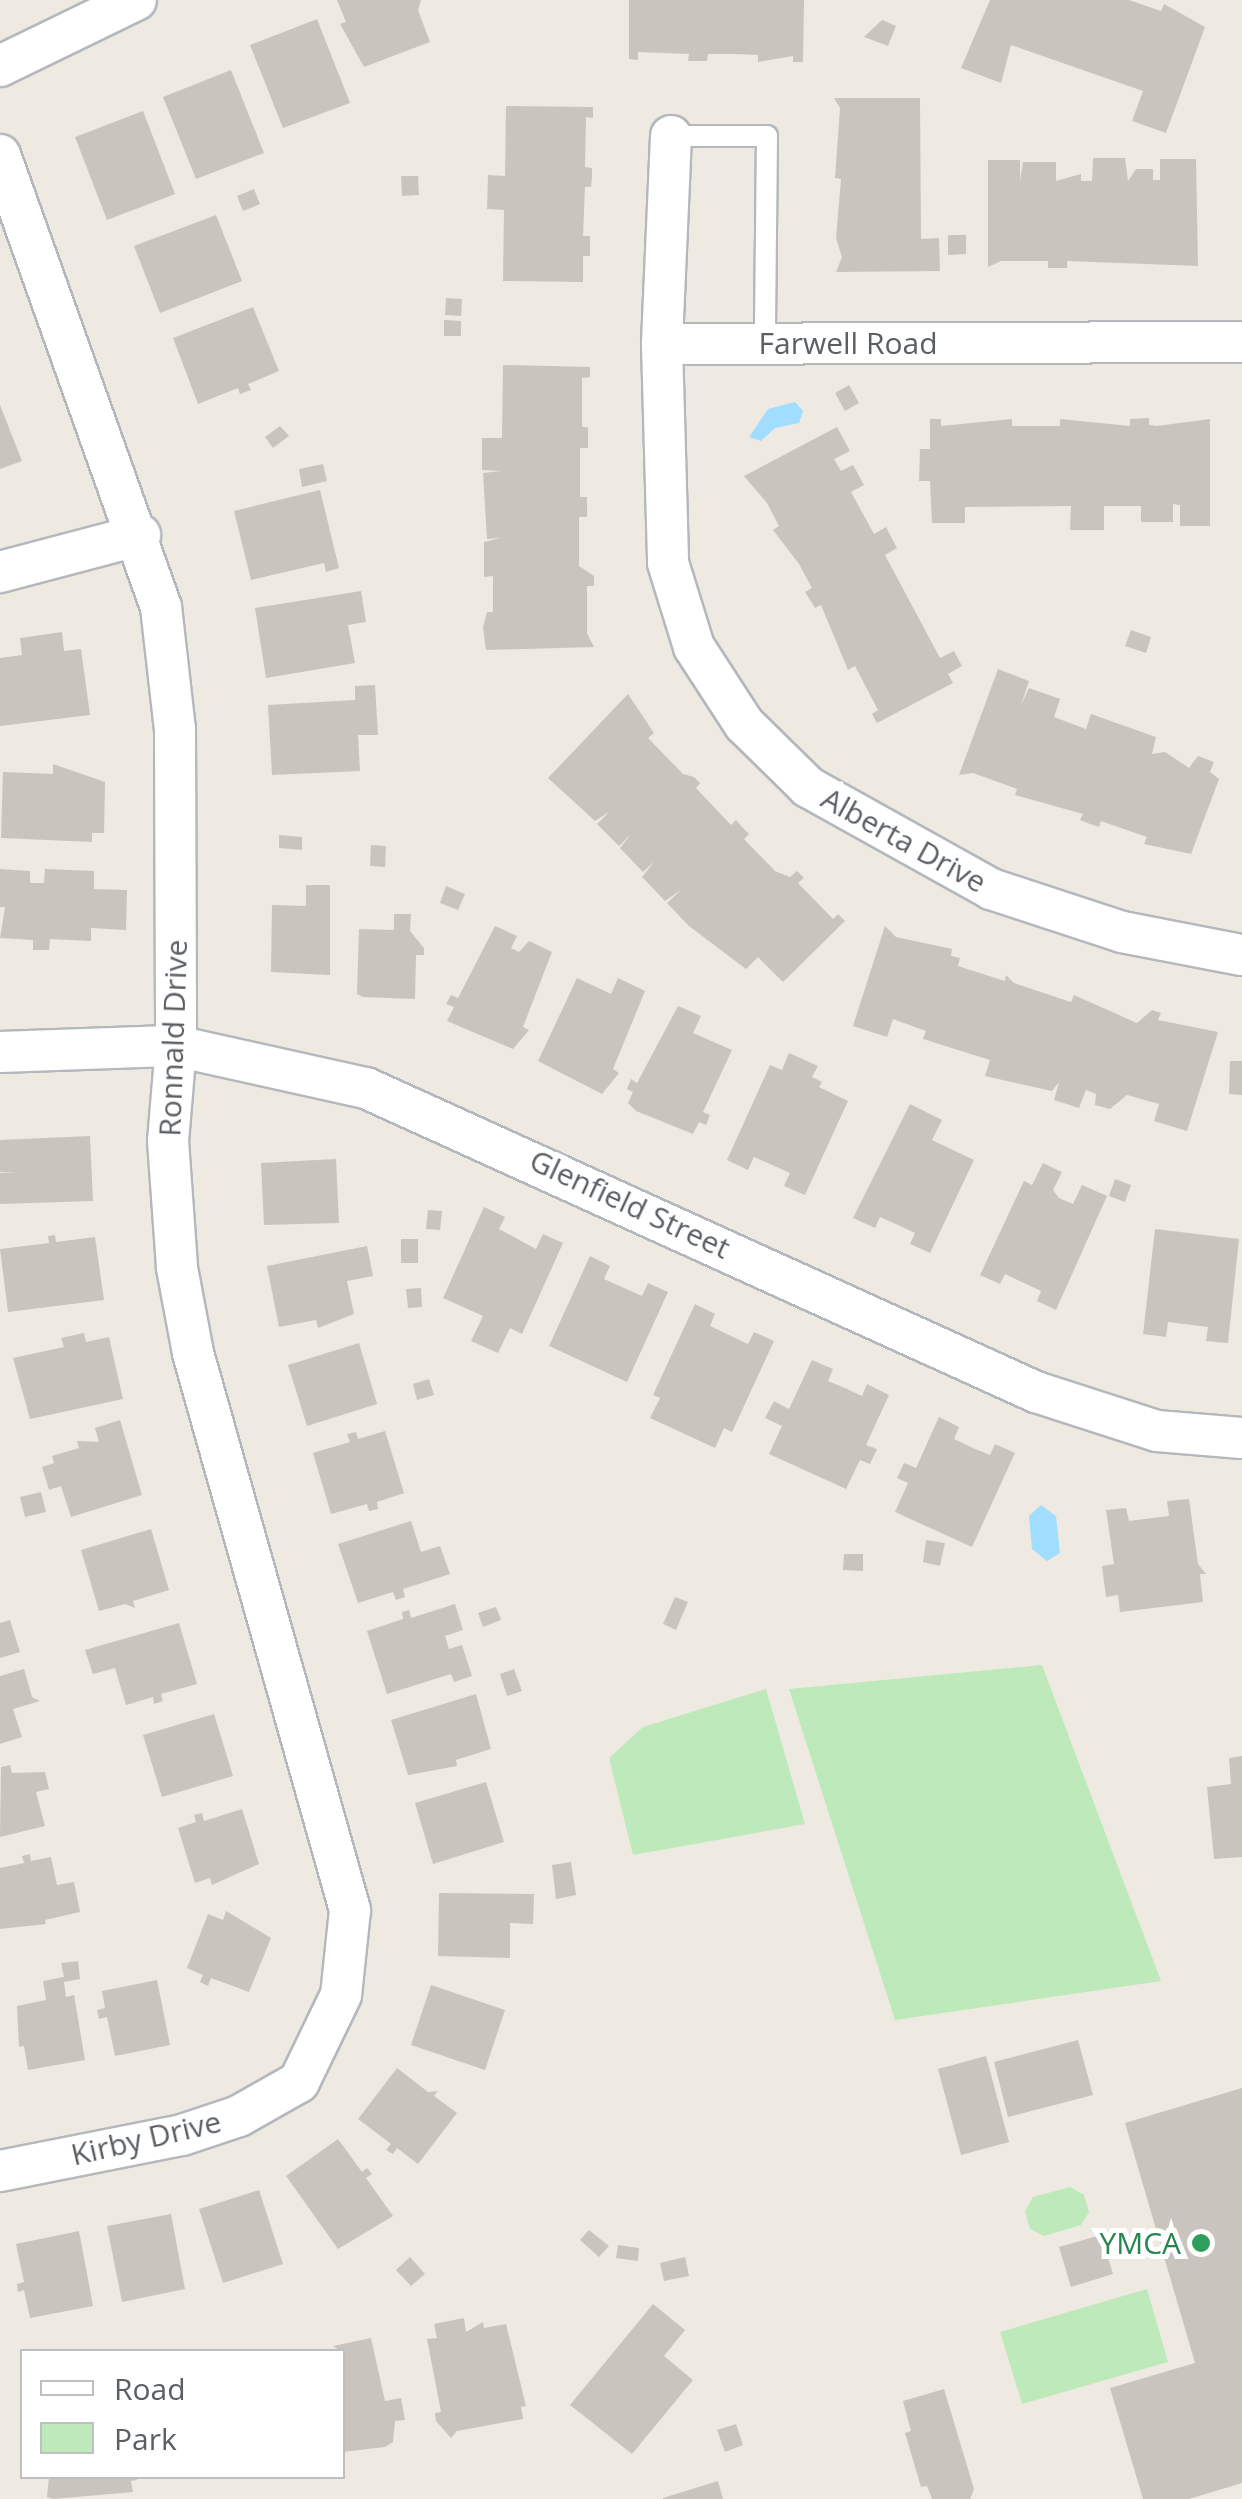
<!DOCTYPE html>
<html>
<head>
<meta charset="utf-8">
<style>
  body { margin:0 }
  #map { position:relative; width:1242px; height:2499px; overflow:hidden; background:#eeeae1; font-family:"Open Sans",sans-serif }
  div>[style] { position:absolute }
  .green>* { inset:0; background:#bee9ba }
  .water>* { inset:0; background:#a0ddff }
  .building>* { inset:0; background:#c9c5be }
  .roads { filter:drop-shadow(2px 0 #b4b8bd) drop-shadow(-2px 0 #b4b8bd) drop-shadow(0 2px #b4b8bd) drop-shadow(0 -2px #b4b8bd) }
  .lane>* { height:20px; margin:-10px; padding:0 10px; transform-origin:10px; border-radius:10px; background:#fff }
  .street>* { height:40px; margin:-20px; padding:0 20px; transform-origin:20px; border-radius:20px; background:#fff }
  .dots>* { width:28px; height:28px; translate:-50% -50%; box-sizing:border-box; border:5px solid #fff; border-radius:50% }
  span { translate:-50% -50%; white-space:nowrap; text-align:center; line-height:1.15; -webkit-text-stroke:10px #fff; paint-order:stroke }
  .street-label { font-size:30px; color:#5a5f64 }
  .leisure-label { font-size:30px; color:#27864d }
  .right { translate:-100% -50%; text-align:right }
  .legend { position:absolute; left:20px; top:2349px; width:325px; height:130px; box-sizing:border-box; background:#fff; border:2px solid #bdbfc1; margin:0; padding:12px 18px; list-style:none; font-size:30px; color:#5a5f64 }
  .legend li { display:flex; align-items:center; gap:20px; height:50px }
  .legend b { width:50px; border:2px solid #bdbfc1 }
</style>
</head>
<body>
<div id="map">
  <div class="green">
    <div style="clip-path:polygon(1042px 1665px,1161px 1981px,895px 2020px,789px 1689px)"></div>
    <div style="clip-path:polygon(766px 1689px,805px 1824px,633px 1855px,609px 1758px,643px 1727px)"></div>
    <div style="clip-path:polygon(1070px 2187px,1084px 2195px,1089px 2212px,1081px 2225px,1044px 2236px,1030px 2229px,1025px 2211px,1033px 2197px)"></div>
    <div style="clip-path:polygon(1147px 2289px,1168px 2362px,1022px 2404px,1000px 2332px)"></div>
  </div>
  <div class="water">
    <div style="clip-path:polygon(795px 402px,803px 411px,799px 423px,775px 428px,761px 441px,749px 437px,768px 409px)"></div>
    <div style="clip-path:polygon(1041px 1505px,1056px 1516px,1060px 1553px,1047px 1561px,1032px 1549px,1029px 1516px)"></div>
  </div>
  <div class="building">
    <div style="clip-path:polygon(337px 0,421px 0,418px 10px,430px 42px,364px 67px,340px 24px,346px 22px)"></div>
    <div style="clip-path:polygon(629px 0,804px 0,803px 62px,793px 62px,793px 56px,758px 62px,758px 55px,735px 54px,708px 54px,707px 61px,688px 61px,689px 54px,638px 52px,638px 60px,629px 59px)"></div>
    <div style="clip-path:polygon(990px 0,1129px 0,1161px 11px,1164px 4px,1205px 27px,1166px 133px,1132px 121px,1143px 91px,1011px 45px,1001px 83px,961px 68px)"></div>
    <div style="clip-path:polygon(317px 19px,350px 103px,283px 128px,250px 45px)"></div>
    <div style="clip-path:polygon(882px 20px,896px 26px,888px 46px,864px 37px)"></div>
    <div style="clip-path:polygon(231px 70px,264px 153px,196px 179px,163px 97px)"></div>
    <div style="clip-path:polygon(834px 98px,920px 98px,921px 239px,939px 238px,940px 271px,836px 272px,842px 257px,836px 238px,841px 179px,835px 178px,840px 108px)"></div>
    <div style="clip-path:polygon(506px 106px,593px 107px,593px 118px,586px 117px,585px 167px,592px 168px,592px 177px,591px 187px,585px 187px,583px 236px,590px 236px,590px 256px,583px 256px,583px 282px,503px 281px,504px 210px,487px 209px,488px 175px,505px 176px)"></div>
    <div style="clip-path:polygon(143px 111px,175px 194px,107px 220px,75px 137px)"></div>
    <div style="clip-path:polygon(1093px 158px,1125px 158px,1128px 181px,1136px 169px,1153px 169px,1153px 180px,1160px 180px,1160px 159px,1196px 159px,1198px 266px,1067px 261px,1067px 268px,1048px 268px,1048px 261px,1001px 261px,988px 267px,988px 160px,1020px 160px,1020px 181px,1023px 162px,1056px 162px,1056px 181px,1081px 174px,1081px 181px,1092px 181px)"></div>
    <div style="clip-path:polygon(401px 176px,418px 176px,419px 195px,402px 196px)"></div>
    <div style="clip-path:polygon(254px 189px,260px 204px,243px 211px,237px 196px)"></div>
    <div style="clip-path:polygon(216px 215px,242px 281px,160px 313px,134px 246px)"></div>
    <div style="clip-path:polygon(948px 235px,966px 235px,966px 254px,948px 255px)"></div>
    <div style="clip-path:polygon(446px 298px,462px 299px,461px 316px,445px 315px)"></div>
    <div style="clip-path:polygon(253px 307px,279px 371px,248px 384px,251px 390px,240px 394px,238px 388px,198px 404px,173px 338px)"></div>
    <div style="clip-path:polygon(444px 320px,461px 321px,461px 336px,444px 336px)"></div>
    <div style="clip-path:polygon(503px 365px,590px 367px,590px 377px,582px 378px,582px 427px,588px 427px,588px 448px,580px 448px,580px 497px,587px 497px,587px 517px,579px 517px,579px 566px,594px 576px,594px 586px,587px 586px,587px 633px,594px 647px,486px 650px,483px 627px,487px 612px,493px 612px,493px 576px,484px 577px,484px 542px,500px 538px,487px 539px,483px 473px,501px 471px,482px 470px,482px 438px,502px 438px)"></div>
    <div style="clip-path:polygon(849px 385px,859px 403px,845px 411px,835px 393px)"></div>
    <div style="clip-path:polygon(0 405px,22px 461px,0 469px)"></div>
    <div style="clip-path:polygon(1149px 418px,1149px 425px,1157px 426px,1210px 419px,1210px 526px,1180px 526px,1180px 505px,1173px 504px,1173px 522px,1141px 522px,1141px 506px,1104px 506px,1104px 530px,1070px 530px,1071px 506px,965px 507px,965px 523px,932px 523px,930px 481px,919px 481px,920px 449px,930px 449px,930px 419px,941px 419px,941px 426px,1012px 419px,1012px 426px,1060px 426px,1060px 419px,1130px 426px,1130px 419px)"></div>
    <div style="clip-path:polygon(280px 426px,289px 436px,273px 448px,265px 437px)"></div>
    <div style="clip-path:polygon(837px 427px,850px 451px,834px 459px,841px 471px,853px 465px,864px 485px,851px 492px,874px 534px,886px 527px,897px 548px,885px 555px,940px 658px,954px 651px,962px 666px,948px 674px,953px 683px,877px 723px,872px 714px,878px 710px,855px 666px,848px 670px,821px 605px,815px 608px,805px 592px,812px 588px,799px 564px,773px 530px,779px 526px,767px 503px,744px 476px)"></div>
    <div style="clip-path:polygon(323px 464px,327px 481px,302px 487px,299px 469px)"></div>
    <div style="clip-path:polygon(320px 490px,339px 568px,326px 572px,324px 563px,251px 580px,234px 511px)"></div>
    <div style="clip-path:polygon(361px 591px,366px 622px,348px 625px,355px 663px,266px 678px,255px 608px)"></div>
    <div style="clip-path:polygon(1131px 630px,1151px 637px,1146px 653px,1125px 646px)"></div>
    <div style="clip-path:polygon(62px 632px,64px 651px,81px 649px,90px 715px,0 726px,0 658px,22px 655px,20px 638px)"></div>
    <div style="clip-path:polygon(998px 669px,1029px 681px,1021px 705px,1029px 688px,1060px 699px,1054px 717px,1086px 729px,1091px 714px,1156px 737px,1152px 754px,1165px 752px,1189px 768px,1198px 756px,1214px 762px,1210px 772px,1219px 779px,1191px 854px,1144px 844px,1147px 837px,1101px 821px,1099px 827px,1090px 824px,1080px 820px,1083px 814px,1015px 795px,1017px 789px,973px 773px,959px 775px)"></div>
    <div style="clip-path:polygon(375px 685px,378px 735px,358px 735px,360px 771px,272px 775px,268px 705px,355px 700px,355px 686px)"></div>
    <div style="clip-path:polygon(628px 694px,654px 733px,648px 738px,683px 774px,694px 777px,700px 783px,696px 788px,731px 825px,736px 820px,743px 828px,749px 834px,744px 839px,775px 871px,790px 877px,797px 871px,804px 878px,798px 883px,833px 919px,838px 914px,845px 921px,783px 982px,758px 957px,746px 969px,689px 926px,667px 903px,682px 889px,665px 901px,642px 877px,655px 861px,643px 872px,620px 848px,631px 834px,619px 846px,597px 824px,609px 812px,595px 821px,548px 778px)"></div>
    <div style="clip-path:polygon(53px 764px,105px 782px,104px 833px,92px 833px,92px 842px,1px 838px,3px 772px,53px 774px)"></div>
    <div style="clip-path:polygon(279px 835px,302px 837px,302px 850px,279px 848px)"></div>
    <div style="clip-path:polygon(371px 845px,386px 846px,385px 867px,370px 866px)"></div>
    <div style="clip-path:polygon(0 869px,30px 871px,30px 883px,44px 883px,45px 869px,94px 871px,94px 889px,127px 890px,126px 930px,91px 928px,91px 941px,50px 939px,49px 950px,33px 950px,33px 940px,0 938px,5px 907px,0 907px)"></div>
    <div style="clip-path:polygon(306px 885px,330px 885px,330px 975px,271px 972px,272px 905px,306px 906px)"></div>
    <div style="clip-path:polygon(446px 886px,465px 894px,458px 910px,440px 903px)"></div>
    <div style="clip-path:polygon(394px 914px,411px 914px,410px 931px,424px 948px,424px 955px,416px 955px,415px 999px,363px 997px,357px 994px,359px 929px,394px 930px)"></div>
    <div style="clip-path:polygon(495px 926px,517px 936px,511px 948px,519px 952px,529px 941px,552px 952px,523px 1027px,529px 1030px,513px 1049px,447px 1021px,454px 1007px,446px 1004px,451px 995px,458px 998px)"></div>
    <div style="clip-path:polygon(885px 926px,896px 937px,952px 949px,951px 956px,960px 958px,958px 966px,1005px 981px,1006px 975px,1014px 983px,1071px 1002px,1074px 995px,1137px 1023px,1152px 1010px,1161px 1013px,1158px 1020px,1218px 1032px,1187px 1131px,1154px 1121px,1159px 1104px,1127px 1095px,1110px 1109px,1095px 1105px,1096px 1094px,1086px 1090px,1079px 1108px,1054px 1100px,1059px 1082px,1052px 1091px,985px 1076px,990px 1060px,923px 1039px,926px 1031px,893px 1019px,887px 1037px,853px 1026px)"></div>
    <div style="clip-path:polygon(577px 978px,611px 994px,618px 978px,645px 991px,613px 1069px,619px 1073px,602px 1094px,538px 1061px)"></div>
    <div style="clip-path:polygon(678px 1006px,701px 1016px,693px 1033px,732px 1050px,703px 1112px,710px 1115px,706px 1125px,699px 1122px,693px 1134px,636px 1111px,628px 1103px,633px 1092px,627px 1089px,631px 1079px,637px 1083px)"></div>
    <div style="clip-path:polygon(789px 1053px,818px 1066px,812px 1077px,822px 1082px,819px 1087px,848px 1101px,805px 1195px,784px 1186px,790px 1173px,754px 1157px,748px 1170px,727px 1160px,770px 1065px,782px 1070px)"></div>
    <div style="clip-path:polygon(1230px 1061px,1242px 1061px,1242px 1095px,1229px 1094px)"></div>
    <div style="clip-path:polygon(910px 1104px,942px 1120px,932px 1140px,974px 1160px,930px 1253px,910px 1244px,915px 1233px,898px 1225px,880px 1217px,875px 1228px,853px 1218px)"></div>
    <div style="clip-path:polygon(90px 1136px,93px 1201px,0 1204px,0 1173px,17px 1172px,0 1172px,0 1140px)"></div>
    <div style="clip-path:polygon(336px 1159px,339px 1223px,264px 1225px,261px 1163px)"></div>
    <div style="clip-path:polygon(1043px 1163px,1062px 1172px,1053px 1190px,1059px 1198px,1073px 1204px,1082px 1185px,1107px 1196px,1056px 1310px,1037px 1301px,1041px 1291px,1005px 1274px,1000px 1284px,980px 1275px,1024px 1181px,1032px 1185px)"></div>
    <div style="clip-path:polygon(1115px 1179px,1131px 1185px,1125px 1202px,1109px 1196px)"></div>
    <div style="clip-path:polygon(484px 1207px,505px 1217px,499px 1229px,536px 1249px,543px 1234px,563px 1243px,522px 1334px,510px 1328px,498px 1353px,471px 1341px,483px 1316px,443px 1298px)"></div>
    <div style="clip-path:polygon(428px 1210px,442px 1211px,440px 1230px,426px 1229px)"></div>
    <div style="clip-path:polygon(1155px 1229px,1239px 1239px,1228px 1343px,1206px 1341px,1208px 1327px,1168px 1322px,1166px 1337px,1143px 1334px)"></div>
    <div style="clip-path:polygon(55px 1235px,56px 1242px,95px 1237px,104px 1300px,8px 1312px,0 1249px,49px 1243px,48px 1236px)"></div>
    <div style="clip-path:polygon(401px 1239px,418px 1239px,418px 1263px,401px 1263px)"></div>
    <div style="clip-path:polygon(367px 1246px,373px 1276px,347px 1281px,354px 1314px,318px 1328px,316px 1320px,279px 1327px,267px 1266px)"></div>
    <div style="clip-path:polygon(590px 1256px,610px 1266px,604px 1279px,642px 1296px,648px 1283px,668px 1292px,627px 1382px,549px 1346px)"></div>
    <div style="clip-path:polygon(421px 1288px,422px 1307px,408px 1308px,406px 1289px)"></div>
    <div style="clip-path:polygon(695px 1304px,715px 1314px,710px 1326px,748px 1344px,754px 1332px,774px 1341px,732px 1432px,724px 1428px,715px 1448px,650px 1418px,660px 1398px,653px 1395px)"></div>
    <div style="clip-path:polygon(84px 1333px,86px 1342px,109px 1337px,123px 1399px,30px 1419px,13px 1358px,64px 1347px,61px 1338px)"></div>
    <div style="clip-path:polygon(359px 1343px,377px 1404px,307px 1426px,288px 1365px)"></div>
    <div style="clip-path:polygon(812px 1360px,833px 1369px,828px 1381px,847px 1389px,862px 1396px,867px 1384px,889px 1395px,866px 1445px,877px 1449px,870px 1464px,860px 1460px,846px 1489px,769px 1454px,782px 1426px,765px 1418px,774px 1401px,789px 1409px)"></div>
    <div style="clip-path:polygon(429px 1379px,434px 1395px,417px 1400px,413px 1384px)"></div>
    <div style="clip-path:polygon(939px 1417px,959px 1427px,954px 1439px,973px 1448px,990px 1455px,995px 1444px,1015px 1453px,972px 1547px,895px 1512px,908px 1483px,897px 1478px,904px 1463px,916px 1468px)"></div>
    <div style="clip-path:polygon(120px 1420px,142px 1495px,71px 1517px,61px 1486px,49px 1490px,42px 1467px,54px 1463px,52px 1456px,79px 1448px,77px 1441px,99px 1442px,95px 1428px)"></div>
    <div style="clip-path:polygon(385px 1431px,404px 1493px,377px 1502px,378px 1509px,369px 1511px,367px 1504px,331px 1514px,313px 1453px,350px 1442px,347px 1434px,356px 1432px,358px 1439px)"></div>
    <div style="clip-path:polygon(41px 1492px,46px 1512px,25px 1517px,20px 1497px)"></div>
    <div style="clip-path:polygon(1189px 1499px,1198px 1564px,1206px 1574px,1200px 1574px,1203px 1602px,1120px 1612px,1118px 1595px,1106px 1597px,1102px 1566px,1114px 1564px,1106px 1510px,1126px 1508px,1129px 1521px,1169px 1516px,1167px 1501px)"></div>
    <div style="clip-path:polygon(411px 1521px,421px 1552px,440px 1546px,450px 1574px,403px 1589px,405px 1597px,396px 1600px,393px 1592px,358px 1603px,338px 1544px)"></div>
    <div style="clip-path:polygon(151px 1529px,169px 1590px,133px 1601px,135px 1608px,125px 1604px,99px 1611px,81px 1550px)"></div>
    <div style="clip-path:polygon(926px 1540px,945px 1543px,940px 1566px,923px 1562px)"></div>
    <div style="clip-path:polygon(844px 1554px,863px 1554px,863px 1571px,843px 1570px)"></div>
    <div style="clip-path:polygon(675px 1597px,688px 1602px,676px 1630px,663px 1624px)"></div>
    <div style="clip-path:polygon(455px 1604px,463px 1630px,445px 1636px,449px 1649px,462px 1645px,472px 1676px,454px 1682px,451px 1674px,387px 1694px,367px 1631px,403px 1619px,402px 1612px,409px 1610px,411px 1618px)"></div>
    <div style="clip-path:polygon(496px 1607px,501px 1620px,483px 1627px,478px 1613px)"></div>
    <div style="clip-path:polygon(10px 1620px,20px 1652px,0 1658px,0 1623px)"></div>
    <div style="clip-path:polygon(179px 1623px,197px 1684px,161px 1694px,163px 1701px,154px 1704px,153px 1697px,126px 1705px,115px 1668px,93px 1674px,85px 1650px)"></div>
    <div style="clip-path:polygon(24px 1669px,32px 1697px,40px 1701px,13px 1709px,22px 1737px,0 1744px,0 1676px)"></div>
    <div style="clip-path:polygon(514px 1669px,522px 1691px,507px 1696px,500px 1674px)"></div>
    <div style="clip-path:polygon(476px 1694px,491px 1749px,456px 1760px,457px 1766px,408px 1775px,391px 1720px)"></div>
    <div style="clip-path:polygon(214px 1714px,233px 1776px,162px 1797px,143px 1735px)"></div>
    <div style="clip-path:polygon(1242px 1756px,1242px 1857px,1214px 1859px,1207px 1787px,1231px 1784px,1229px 1758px)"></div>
    <div style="clip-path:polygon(10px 1765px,12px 1773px,45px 1772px,49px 1789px,36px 1792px,45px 1826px,0 1837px,1px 1767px)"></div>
    <div style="clip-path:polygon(486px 1782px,504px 1842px,433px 1864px,415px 1803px)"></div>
    <div style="clip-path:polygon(242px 1809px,259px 1864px,212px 1885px,210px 1878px,195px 1883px,178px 1828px,196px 1822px,194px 1815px,202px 1813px,204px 1821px)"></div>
    <div style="clip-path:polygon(30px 1854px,31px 1861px,51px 1857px,57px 1885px,74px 1882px,80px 1912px,45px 1920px,46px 1924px,0 1929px,0 1868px,24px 1863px,22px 1856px)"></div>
    <div style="clip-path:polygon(571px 1862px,576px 1895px,556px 1899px,552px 1865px)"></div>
    <div style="clip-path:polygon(439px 1893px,534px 1894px,533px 1924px,510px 1923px,510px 1958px,438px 1956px)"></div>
    <div style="clip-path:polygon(226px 1911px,271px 1938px,249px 1992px,211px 1978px,208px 1986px,200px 1982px,203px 1975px,187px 1968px,208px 1914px,223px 1920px)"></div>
    <div style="clip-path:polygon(78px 1961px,80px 1979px,64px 1982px,66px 1997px,74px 1995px,85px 2060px,28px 2070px,24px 2046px,19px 2047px,17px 2006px,46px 2000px,43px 1981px,64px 1977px,61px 1963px)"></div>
    <div style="clip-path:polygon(157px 1980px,170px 2045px,115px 2056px,107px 2017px,99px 2019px,97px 2010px,105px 2008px,102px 1991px)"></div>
    <div style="clip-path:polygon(431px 1985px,505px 2010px,485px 2070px,411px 2045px)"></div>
    <div style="clip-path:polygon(1078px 2040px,1093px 2095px,1008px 2117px,994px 2062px)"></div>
    <div style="clip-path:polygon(986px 2056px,1009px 2142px,961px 2155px,938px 2069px)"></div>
    <div style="clip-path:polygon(397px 2068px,428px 2092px,438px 2091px,434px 2096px,457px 2113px,418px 2164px,397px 2148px,393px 2154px,386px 2150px,391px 2144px,358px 2119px)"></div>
    <div style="clip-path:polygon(1242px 2088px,1242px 2483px,1189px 2499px,1143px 2499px,1110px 2388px,1195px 2363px,1125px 2123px)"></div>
    <div style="clip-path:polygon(338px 2139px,362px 2172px,367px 2168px,372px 2174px,366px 2178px,393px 2216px,338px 2249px,286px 2176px)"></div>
    <div style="clip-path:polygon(259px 2190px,283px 2264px,223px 2283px,199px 2209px)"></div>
    <div style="clip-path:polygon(171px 2214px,185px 2289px,122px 2302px,107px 2226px)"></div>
    <div style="clip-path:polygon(589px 2230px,609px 2246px,599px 2257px,580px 2240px)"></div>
    <div style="clip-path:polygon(79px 2231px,93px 2306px,30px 2318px,24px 2290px,18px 2292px,17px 2284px,24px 2282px,16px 2244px)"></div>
    <div style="clip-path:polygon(1101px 2235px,1113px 2274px,1071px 2287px,1059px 2247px)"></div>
    <div style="clip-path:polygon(618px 2245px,639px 2248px,638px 2261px,616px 2258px)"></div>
    <div style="clip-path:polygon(410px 2257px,425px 2274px,411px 2286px,396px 2270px)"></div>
    <div style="clip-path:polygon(685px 2257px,689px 2276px,664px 2281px,660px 2263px)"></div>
    <div style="clip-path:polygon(653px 2304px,685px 2330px,664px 2356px,693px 2380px,632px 2454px,570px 2405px)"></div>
    <div style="clip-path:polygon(464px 2318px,466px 2332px,483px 2322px,484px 2328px,506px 2324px,526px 2406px,521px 2407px,523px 2419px,457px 2431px,451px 2438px,436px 2421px,435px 2413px,441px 2412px,427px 2339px,437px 2338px,434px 2324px)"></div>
    <div style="clip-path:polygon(371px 2338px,385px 2401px,401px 2398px,405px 2420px,395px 2421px,393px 2442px,385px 2447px,342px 2452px,342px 2352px,333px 2346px)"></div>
    <div style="clip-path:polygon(944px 2389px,974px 2489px,970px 2499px,932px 2499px,927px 2486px,921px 2487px,905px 2433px,911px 2431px,903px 2401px)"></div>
    <div style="clip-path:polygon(736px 2424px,743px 2445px,725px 2452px,717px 2430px)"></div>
    <div style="clip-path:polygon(49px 2476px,137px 2476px,137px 2480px,131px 2481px,133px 2492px,53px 2499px,47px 2497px)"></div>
    <div style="clip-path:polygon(718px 2481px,723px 2499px,663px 2499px,663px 2498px)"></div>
  </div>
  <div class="roads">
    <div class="lane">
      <div style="left:671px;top:136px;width:96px"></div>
      <div style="left:767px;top:136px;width:208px;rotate:90.6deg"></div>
    </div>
    <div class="street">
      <div style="left:0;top:66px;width:151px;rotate:-25.9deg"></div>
      <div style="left:671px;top:136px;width:208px;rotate:92.5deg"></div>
      <div style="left:662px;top:344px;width:219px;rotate:88.4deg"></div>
      <div style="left:668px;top:563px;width:88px;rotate:72.8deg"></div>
      <div style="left:694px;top:647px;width:92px;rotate:57deg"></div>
      <div style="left:744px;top:724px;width:90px;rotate:44.5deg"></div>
      <div style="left:808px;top:787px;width:210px;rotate:29.1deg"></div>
      <div style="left:991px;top:889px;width:138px;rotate:18.2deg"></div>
      <div style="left:1122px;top:932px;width:122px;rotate:10.9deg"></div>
      <div style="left:0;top:155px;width:480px;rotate:70.4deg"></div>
      <div style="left:161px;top:607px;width:123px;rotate:83.5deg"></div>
      <div style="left:175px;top:729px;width:317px;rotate:89.8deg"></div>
      <div style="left:176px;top:1046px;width:95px;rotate:94.8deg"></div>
      <div style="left:168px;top:1141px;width:127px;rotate:85.9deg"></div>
      <div style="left:177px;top:1268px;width:86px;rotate:79.3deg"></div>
      <div style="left:193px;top:1353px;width:579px;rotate:74.26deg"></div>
      <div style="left:350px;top:1910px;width:85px;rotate:96deg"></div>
      <div style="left:341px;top:1995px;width:97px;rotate:115.8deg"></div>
      <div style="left:299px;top:2082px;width:69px;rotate:150.5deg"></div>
      <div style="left:239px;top:2116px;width:60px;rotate:161.6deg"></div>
      <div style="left:182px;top:2135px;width:186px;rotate:168.8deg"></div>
      <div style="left:662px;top:344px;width:580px;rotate:-0.2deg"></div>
      <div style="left:0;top:572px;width:145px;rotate:-14.8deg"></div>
      <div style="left:0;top:1052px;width:176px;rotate:-2deg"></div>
      <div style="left:176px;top:1046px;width:195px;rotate:12.5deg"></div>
      <div style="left:366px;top:1088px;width:736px;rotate:24.41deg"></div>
      <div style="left:1036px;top:1392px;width:127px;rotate:17.9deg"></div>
      <div style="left:1157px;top:1431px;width:85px;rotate:4.7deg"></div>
    </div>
  </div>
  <div class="dots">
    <div style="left:1201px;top:2243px;background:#2e9e5b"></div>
  </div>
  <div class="street-label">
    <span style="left:848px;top:343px">Farwell Road</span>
    <span style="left:904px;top:840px;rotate:29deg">Alberta Drive</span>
    <span style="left:173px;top:1038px;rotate:-88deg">Ronnald Drive</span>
    <span style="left:630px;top:1204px;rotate:25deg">Glenfield Street</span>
    <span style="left:146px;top:2138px;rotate:-13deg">Kirby Drive</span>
  </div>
  <div class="leisure-label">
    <span class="right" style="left:1181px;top:2243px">YMCA</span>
  </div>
  <ul class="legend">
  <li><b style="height:12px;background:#fff"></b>Road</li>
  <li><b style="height:28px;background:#bee9ba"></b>Park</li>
  </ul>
</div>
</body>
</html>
